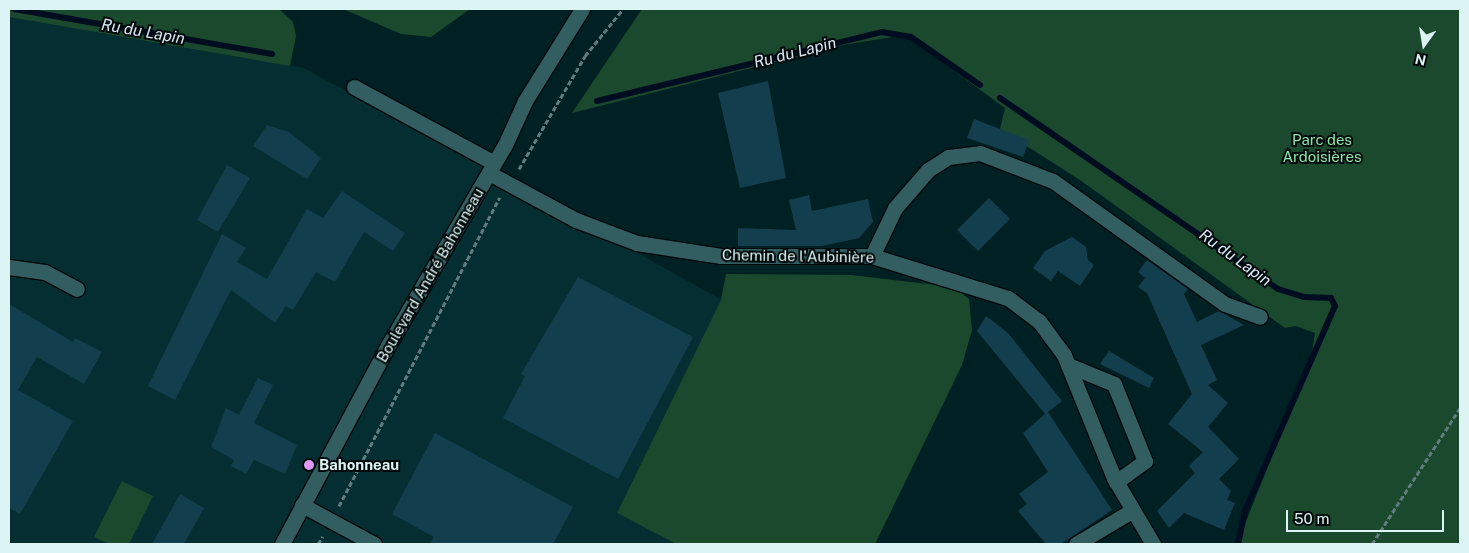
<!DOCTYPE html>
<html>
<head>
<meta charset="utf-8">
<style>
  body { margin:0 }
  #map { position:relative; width:1469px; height:553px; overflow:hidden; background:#002123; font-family:"Public Sans",sans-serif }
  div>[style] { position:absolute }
  .built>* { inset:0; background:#042e31 }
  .green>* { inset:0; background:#1a492d }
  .stream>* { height:6px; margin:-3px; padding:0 3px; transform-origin:3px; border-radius:3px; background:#000c20 }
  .building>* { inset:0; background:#133e4d }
  .path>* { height:3px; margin-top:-1.5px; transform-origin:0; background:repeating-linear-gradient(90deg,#607c7e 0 5px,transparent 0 7.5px) }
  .roads { filter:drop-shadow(1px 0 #00090b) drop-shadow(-1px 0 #00090b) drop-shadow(0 1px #00090b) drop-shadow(0 -1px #00090b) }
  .minor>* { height:15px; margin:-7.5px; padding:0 7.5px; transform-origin:7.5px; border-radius:7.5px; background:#335e61 }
  .dots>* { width:14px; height:14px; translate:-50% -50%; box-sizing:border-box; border:2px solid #00090a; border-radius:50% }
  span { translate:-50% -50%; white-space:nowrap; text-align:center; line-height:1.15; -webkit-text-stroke:4px #00090a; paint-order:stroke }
  .park-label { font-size:15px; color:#8ee6ab }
  .street-label { font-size:15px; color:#ddf4f5 }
  .poi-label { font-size:15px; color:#ddf4f5; font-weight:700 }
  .left { translate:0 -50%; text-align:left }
  .water-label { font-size:16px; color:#d8e6f4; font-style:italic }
  .frame { position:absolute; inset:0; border:10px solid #ddf4f5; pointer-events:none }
  .north { position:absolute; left:1399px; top:20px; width:50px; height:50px; -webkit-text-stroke:4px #00090a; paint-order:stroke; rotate:193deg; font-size:14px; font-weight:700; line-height:20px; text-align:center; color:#ddf4f5 }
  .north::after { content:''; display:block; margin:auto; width:18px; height:22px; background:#ddf4f5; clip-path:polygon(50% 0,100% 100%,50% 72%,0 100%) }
  .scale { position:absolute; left:1286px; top:510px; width:158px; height:22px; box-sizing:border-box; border:2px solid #ddf4f5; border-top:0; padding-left:6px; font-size:15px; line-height:18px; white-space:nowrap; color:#ddf4f5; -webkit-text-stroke:4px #00090a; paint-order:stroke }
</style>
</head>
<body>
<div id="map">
  <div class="built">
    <div style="clip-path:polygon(9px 17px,304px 68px,722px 300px,617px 513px,676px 544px,9px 544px)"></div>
  </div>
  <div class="green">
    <div style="clip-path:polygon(9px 9px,279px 9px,293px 22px,296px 36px,290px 66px,9px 17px)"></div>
    <div style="clip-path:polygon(343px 9px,470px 9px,431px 37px,401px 34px)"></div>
    <div style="clip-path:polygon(642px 9px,1460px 9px,1460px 544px,1237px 544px,1311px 359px,1315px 333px,1296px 326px,1285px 328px,1080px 180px,1000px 129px,1005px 108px,905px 35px,843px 45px,572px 113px)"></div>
    <div style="clip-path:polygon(726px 274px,851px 275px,936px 285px,956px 289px,969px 299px,972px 330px,962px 365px,875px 544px,676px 544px,617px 513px,721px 300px)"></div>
    <div style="clip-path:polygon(122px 481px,153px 496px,129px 544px,109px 544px,94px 537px)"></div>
  </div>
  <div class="stream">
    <div style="left:14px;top:9px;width:262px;rotate:9.9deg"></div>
    <div style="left:1000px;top:98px;width:337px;rotate:34.5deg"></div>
    <div style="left:1278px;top:289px;width:27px;rotate:17deg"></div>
    <div style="left:1304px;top:297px;width:27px;rotate:2deg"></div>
    <div style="left:1331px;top:298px;width:9px;rotate:63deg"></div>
    <div style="left:1335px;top:306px;width:224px;rotate:113.7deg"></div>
    <div style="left:1245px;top:511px;width:34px;rotate:102deg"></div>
    <div style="left:597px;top:101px;width:293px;rotate:-13.6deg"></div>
    <div style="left:882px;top:32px;width:29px;rotate:10deg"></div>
    <div style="left:911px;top:37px;width:84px;rotate:34.8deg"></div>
  </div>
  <div class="building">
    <div style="clip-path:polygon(768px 81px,786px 178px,740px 188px,718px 93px)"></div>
    <div style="clip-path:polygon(974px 119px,1029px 140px,1023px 157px,967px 138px)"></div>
    <div style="clip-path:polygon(267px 125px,289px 132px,321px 158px,307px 179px,253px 146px)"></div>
    <div style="clip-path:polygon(227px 165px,250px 178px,218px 232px,197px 220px)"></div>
    <div style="clip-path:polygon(342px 191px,405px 233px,393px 251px,364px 232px,335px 282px,316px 272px,293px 310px,286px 306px,275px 323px,231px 290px,175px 400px,148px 386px,222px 234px,246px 248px,237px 262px,267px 279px,307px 209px,323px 218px)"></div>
    <div style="clip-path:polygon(809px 195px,812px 211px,868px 199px,873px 222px,859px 238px,822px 246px,738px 246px,738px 228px,796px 230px,789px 200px)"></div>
    <div style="clip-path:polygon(989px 198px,1010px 219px,978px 251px,957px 230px)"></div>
    <div style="clip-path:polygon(1072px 237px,1086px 247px,1088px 260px,1094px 265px,1080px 286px,1058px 271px,1051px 281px,1033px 268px,1045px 251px)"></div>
    <div style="clip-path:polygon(1147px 260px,1188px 289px,1184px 294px,1197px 322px,1219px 311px,1244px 325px,1201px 345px,1217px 380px,1208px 385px,1228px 403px,1208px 427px,1239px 459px,1219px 479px,1231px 491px,1227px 500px,1235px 503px,1224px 530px,1184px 513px,1169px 528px,1157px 511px,1195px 473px,1189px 466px,1203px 452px,1168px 424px,1192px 394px,1147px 293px,1138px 287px,1145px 278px,1138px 272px)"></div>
    <div style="clip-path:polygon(578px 277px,693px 337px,618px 479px,503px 418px,525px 376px,521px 374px)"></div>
    <div style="clip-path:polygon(9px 304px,73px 342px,75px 338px,102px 352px,84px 384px,37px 357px,18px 390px,73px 421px,20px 514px,9px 508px)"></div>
    <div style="clip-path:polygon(986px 316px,1008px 333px,1062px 401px,1048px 412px,1112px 510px,1061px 544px,1046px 544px,1018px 511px,1027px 504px,1019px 494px,1048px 472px,1023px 433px,1045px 414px,977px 331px)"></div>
    <div style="clip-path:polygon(1109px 351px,1154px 378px,1149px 388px,1100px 364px)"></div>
    <div style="clip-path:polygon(258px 378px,273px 385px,254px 423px,297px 445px,285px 474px,254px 460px,246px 474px,231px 466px,234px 460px,211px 447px,226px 408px,239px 415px)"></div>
    <div style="clip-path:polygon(435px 433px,573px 507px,553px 544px,430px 544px,434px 537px,392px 514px)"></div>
    <div style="clip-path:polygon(180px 494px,204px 508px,184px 544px,152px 544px)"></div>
  </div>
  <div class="path">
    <div style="left:519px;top:169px;width:131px;rotate:-59.7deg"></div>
    <div style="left:585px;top:56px;width:60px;rotate:-51deg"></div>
    <div style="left:339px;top:506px;width:348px;rotate:-62.5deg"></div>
    <div style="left:318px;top:544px;width:9px;rotate:-58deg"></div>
    <div style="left:1372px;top:544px;width:162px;rotate:-57.1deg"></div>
  </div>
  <div class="roads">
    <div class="minor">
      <div style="left:354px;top:87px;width:159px;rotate:28.5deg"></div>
      <div style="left:489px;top:173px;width:99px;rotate:28.4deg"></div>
      <div style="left:576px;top:220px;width:65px;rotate:20.7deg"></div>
      <div style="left:637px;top:243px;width:85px;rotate:8.8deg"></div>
      <div style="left:721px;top:256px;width:151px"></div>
      <div style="left:872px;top:256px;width:142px;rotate:17.2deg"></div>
      <div style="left:1008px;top:298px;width:39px;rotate:37deg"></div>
      <div style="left:1039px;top:321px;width:42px;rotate:53.7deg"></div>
      <div style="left:1064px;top:355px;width:133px;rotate:67.9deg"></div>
      <div style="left:1114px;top:478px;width:77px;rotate:59.4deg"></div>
      <div style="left:872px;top:256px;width:53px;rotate:-64.4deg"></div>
      <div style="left:895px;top:208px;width:50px;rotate:-49deg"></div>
      <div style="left:928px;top:170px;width:24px;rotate:-33deg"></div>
      <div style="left:948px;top:157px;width:32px;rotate:-7deg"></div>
      <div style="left:980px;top:153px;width:78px;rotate:21deg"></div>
      <div style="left:1053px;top:181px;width:211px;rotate:35.6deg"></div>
      <div style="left:1225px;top:304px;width:37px;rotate:20deg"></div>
      <div style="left:9px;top:267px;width:36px;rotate:8deg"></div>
      <div style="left:45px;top:272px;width:36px;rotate:28deg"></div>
      <div style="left:1068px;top:365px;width:50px;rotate:22.4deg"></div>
      <div style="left:1114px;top:384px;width:83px;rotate:68.1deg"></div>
      <div style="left:1145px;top:461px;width:36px;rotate:144deg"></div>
      <div style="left:302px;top:505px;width:82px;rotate:28.4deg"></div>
      <div style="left:282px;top:544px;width:227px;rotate:-61.9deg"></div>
      <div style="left:389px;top:344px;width:230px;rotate:-59.8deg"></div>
      <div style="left:505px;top:145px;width:48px;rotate:-65.6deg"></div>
      <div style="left:525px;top:101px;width:108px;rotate:-58.2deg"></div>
      <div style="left:1076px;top:544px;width:66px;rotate:-30.8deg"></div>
    </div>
  </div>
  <div class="dots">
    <div style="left:309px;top:465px;background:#de98f3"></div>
  </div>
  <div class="park-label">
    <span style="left:1322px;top:148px">Parc des<br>Ardoisières</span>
  </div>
  <div class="street-label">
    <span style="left:798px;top:256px;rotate:1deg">Chemin de l'Aubinière</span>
    <span style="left:430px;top:275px;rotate:-60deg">Boulevard André Bahonneau</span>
  </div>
  <div class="poi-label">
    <span class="left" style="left:319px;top:465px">Bahonneau</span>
  </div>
  <div class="water-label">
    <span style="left:143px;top:32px;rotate:10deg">Ru du Lapin</span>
    <span style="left:795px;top:53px;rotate:-14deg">Ru du Lapin</span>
    <span style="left:1235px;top:258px;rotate:36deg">Ru du Lapin</span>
  </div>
  <div class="frame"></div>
  <div class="north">N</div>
  <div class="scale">50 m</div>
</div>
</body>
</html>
